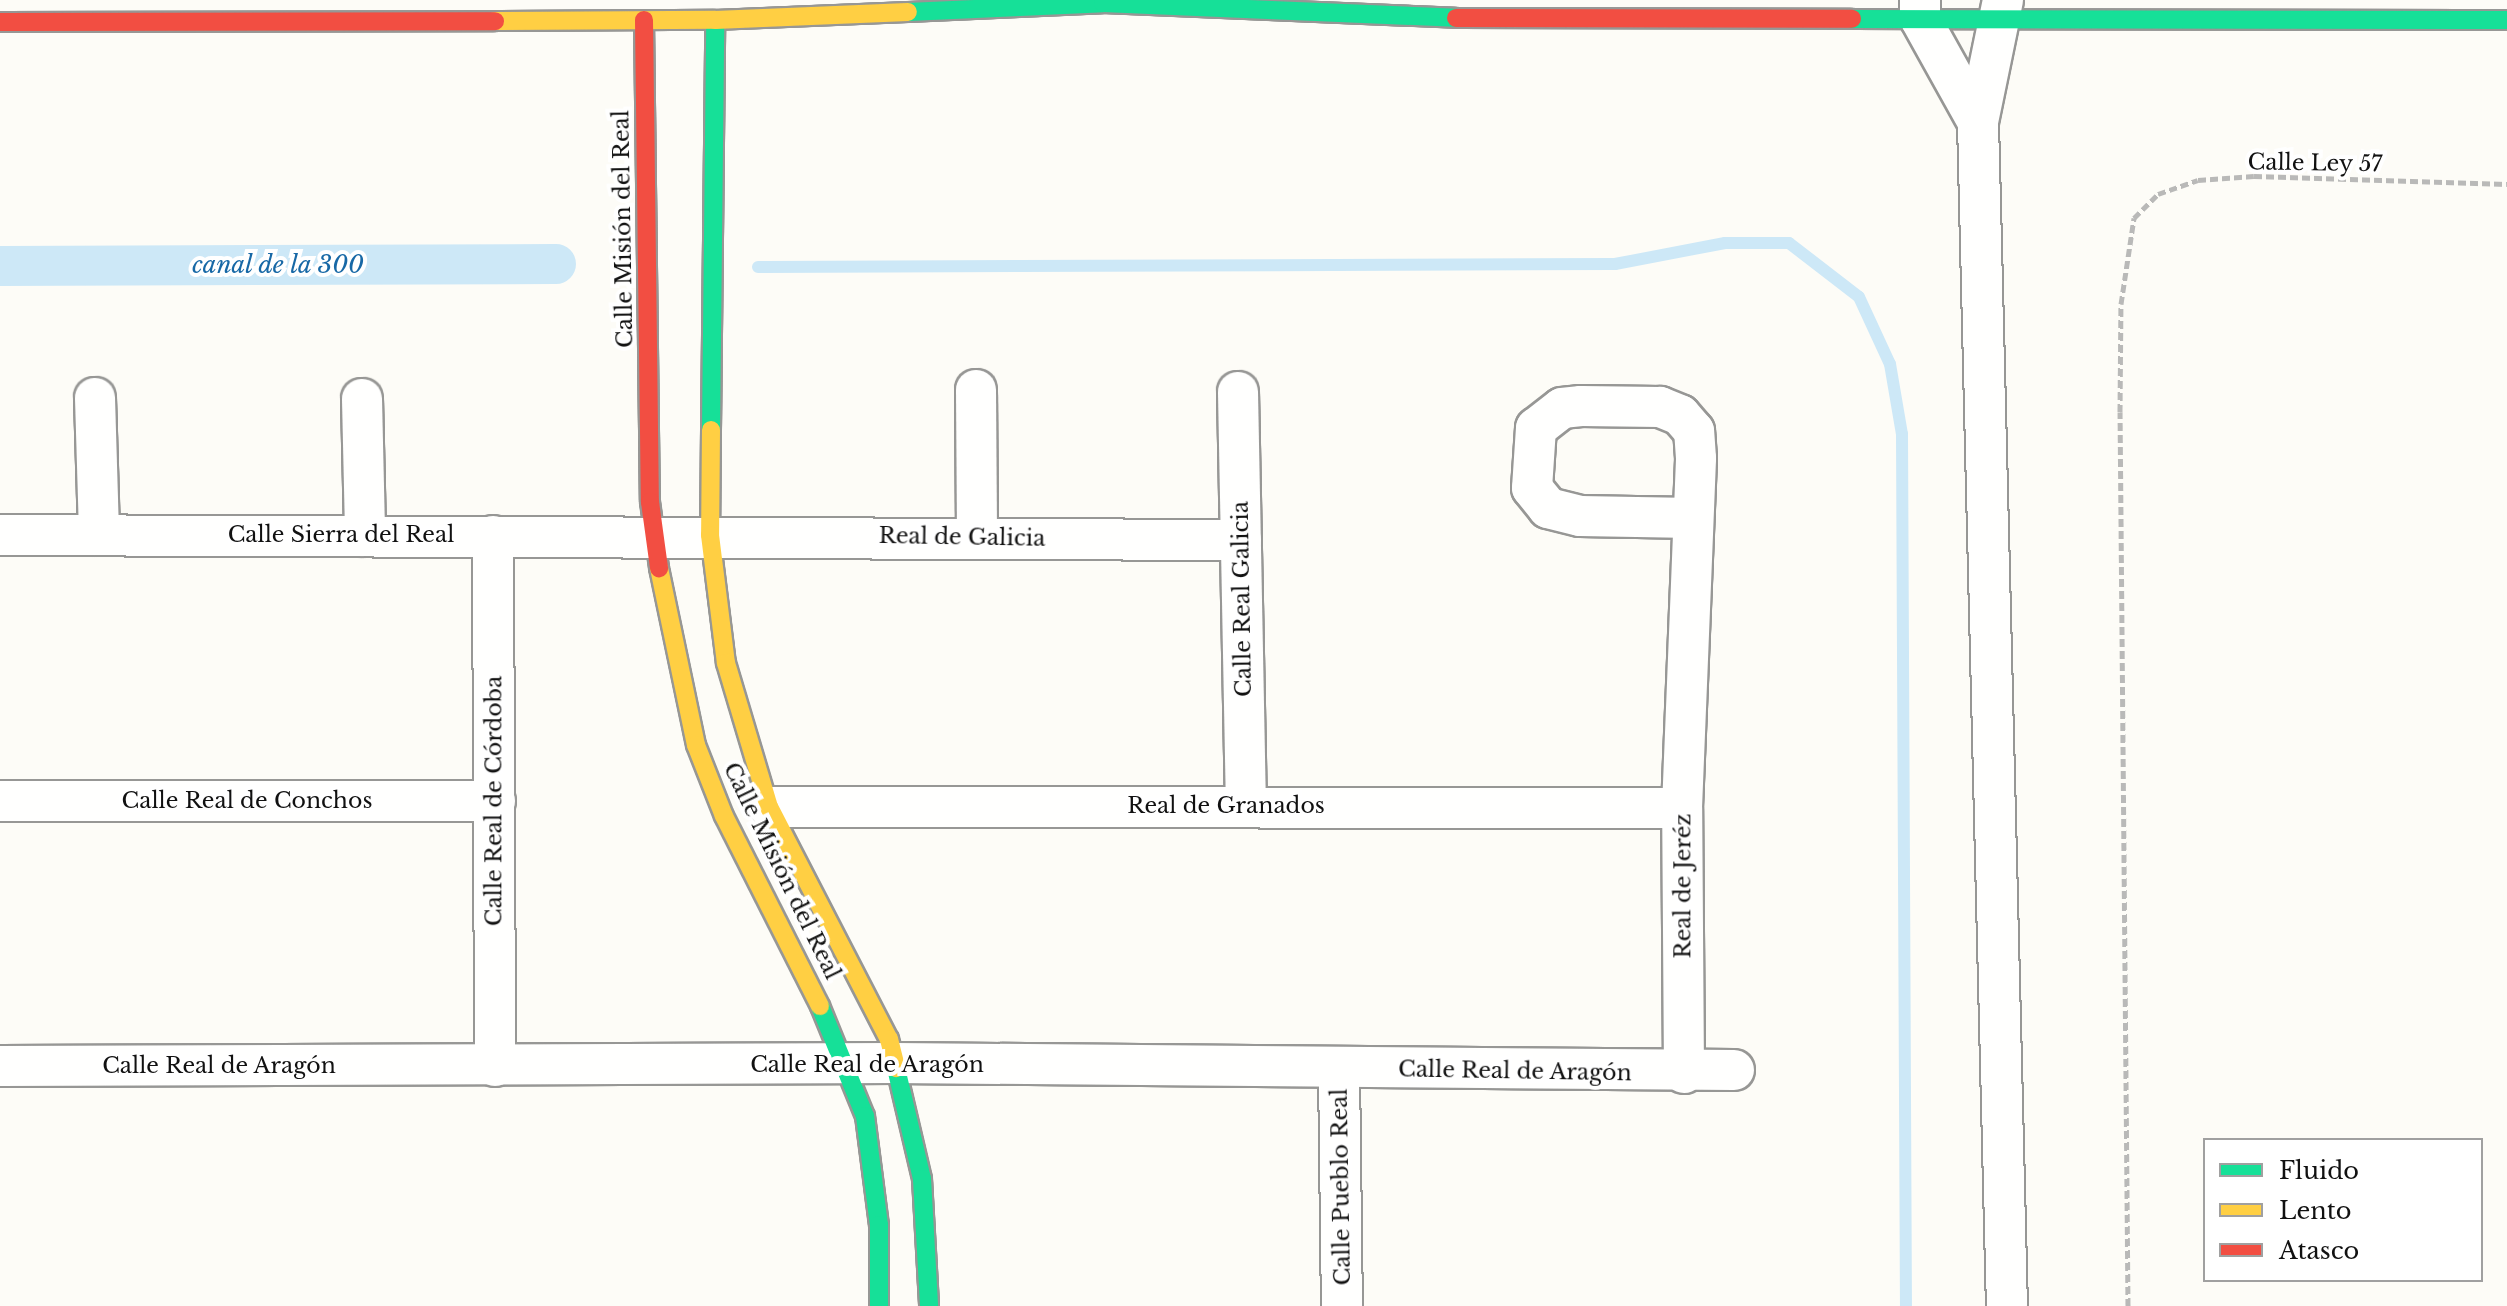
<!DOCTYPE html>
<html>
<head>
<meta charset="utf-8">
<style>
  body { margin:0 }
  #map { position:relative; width:2507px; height:1306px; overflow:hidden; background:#fdfcf7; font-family:"Libre Baskerville",serif }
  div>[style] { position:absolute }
  .stream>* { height:12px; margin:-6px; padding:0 6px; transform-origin:6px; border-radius:6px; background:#cde8f7 }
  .canal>* { height:40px; margin:-20px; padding:0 20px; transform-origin:20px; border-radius:20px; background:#cde8f7 }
  .path>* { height:5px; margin-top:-2.5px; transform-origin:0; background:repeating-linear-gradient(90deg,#b9b9b8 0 8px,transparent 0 12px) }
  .roads { filter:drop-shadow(2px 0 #979795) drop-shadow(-2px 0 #979795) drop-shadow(0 2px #979795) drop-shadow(0 -2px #979795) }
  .street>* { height:40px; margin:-20px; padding:0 20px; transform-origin:20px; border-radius:20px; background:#fffffe }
  .fast>* { height:18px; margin:-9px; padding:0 9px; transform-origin:9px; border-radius:9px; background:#16e098 }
  .slow>* { height:18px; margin:-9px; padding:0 9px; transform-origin:9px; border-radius:9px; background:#ffcf43 }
  .jam>* { height:18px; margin:-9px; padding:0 9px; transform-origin:9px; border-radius:9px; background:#f24e42 }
  span { translate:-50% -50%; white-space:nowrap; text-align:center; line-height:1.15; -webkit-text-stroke:8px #fff; paint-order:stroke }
  .street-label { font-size:22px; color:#111 }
  .water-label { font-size:24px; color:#1768a6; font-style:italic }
  .legend { position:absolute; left:2203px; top:1138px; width:280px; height:144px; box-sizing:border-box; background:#fff; border:2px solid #a0a0a0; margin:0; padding:10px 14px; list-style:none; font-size:24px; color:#111 }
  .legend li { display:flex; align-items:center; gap:16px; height:40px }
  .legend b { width:40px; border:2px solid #a0a0a0 }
</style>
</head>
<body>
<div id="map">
  <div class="stream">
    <div style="left:758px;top:267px;width:857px;rotate:-0.2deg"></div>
    <div style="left:1615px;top:264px;width:112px;rotate:-10.8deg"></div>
    <div style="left:1725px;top:243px;width:64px"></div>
    <div style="left:1789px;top:243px;width:88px;rotate:37.6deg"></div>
    <div style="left:1859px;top:297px;width:74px;rotate:65.2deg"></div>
    <div style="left:1890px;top:364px;width:71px;rotate:80.3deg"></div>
    <div style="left:1902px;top:434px;width:872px;rotate:89.74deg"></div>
  </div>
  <div class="canal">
    <div style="left:0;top:266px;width:556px;rotate:-0.21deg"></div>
  </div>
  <div class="path">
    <div style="left:2128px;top:1306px;width:894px;rotate:-90.51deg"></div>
    <div style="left:2120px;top:412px;width:108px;rotate:-89.5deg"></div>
    <div style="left:2121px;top:304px;width:87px;rotate:-81.4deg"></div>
    <div style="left:2134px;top:218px;width:34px;rotate:-45deg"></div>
    <div style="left:2158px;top:194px;width:42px;rotate:-19.3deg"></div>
    <div style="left:2198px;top:180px;width:56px;rotate:-4.1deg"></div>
    <div style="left:2254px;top:176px;width:253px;rotate:1.8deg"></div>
  </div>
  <div class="roads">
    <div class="street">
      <div style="left:1920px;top:0;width:18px;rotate:90deg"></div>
      <div style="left:1920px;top:18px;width:119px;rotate:60.9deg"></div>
      <div style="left:2003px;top:0;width:125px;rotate:101.6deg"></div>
      <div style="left:1978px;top:122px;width:1184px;rotate:88.6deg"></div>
      <div style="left:976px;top:390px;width:148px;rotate:89.6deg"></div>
      <div style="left:1238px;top:392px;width:414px;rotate:88.9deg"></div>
      <div style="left:95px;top:398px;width:137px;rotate:88.3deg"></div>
      <div style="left:362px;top:399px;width:137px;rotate:88.7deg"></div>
      <div style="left:0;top:535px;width:1241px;rotate:0.23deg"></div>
      <div style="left:493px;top:536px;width:530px;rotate:89.78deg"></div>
      <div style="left:0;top:801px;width:495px"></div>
      <div style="left:769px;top:807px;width:913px;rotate:0.06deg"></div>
      <div style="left:0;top:1066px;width:895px;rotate:-0.19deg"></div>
      <div style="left:895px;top:1063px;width:839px;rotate:0.48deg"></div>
      <div style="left:1339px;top:1068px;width:238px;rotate:89.3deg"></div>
      <div style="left:1684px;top:1073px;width:265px;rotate:-90.4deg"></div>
      <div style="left:1682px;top:808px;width:350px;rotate:-87.7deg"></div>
      <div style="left:1696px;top:458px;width:27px;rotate:-94deg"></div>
      <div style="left:1694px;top:431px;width:21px;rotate:-131deg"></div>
      <div style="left:1680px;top:415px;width:22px;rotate:-158deg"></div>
      <div style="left:1660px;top:407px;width:79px;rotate:-179.3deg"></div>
      <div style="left:1581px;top:406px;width:19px;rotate:174deg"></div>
      <div style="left:1562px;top:408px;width:33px;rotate:142deg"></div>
      <div style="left:1536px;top:428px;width:60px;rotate:93.8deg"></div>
      <div style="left:1532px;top:488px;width:26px;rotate:51deg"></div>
      <div style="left:1548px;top:508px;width:33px;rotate:14deg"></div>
      <div style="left:1580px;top:516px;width:113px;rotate:1deg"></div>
    </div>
    <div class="fast">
      <div style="left:908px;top:12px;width:195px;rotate:-2.6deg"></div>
      <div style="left:1103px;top:3px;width:353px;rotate:2.4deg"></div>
      <div style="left:1852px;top:19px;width:655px;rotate:0.09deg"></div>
      <div style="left:711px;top:430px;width:410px;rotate:-89.4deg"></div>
      <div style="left:820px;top:1006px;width:119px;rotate:67.8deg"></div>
      <div style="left:865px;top:1116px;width:110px;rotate:82.7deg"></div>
      <div style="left:879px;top:1225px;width:81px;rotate:90deg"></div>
      <div style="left:896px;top:1068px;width:114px;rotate:76.8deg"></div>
      <div style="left:922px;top:1179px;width:127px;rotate:86.8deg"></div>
    </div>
    <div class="slow">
      <div style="left:495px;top:21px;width:220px;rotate:-0.3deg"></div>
      <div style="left:715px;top:20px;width:193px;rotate:-2.4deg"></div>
      <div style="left:711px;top:430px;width:105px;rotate:90.5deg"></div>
      <div style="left:710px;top:535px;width:129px;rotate:82.9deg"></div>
      <div style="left:726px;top:663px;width:150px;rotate:73.4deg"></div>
      <div style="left:769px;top:807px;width:261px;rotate:62.7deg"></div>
      <div style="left:889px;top:1039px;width:30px;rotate:76deg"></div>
      <div style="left:659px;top:568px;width:181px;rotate:78.2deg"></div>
      <div style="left:696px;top:745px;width:76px;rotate:68.5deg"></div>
      <div style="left:724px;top:816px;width:213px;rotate:63.2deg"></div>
    </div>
    <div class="jam">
      <div style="left:1456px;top:18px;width:396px;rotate:0.1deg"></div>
      <div style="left:644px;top:20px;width:482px;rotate:89.3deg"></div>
      <div style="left:650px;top:502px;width:67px;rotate:82.2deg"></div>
      <div style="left:0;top:22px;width:495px;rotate:-0.1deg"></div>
    </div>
  </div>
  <div class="street-label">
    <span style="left:2315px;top:163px;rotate:1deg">Calle Ley 57</span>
    <span style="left:623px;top:229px;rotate:-91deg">Calle Misión del Real</span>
    <span style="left:341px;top:535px">Calle Sierra del Real</span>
    <span style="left:962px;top:537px;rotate:1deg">Real de Galicia</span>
    <span style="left:1242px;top:599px;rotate:-91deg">Calle Real Galicia</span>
    <span style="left:247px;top:801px">Calle Real de Conchos</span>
    <span style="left:494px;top:801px;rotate:-90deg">Calle Real de Córdoba</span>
    <span style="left:1226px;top:806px">Real de Granados</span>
    <span style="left:782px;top:871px;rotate:64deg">Calle Misión del Real</span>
    <span style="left:1683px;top:886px;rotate:-90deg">Real de Jeréz</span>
    <span style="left:867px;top:1065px">Calle Real de Aragón</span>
    <span style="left:219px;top:1066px">Calle Real de Aragón</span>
    <span style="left:1515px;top:1071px;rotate:1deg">Calle Real de Aragón</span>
    <span style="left:1341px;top:1187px;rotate:-91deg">Calle Pueblo Real</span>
  </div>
  <div class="water-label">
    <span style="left:278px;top:265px">canal de la 300</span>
  </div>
  <ul class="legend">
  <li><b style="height:10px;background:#16e098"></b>Fluido</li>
  <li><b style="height:10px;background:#ffcf43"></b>Lento</li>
  <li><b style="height:10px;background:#f24e42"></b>Atasco</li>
  </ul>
</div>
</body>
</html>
